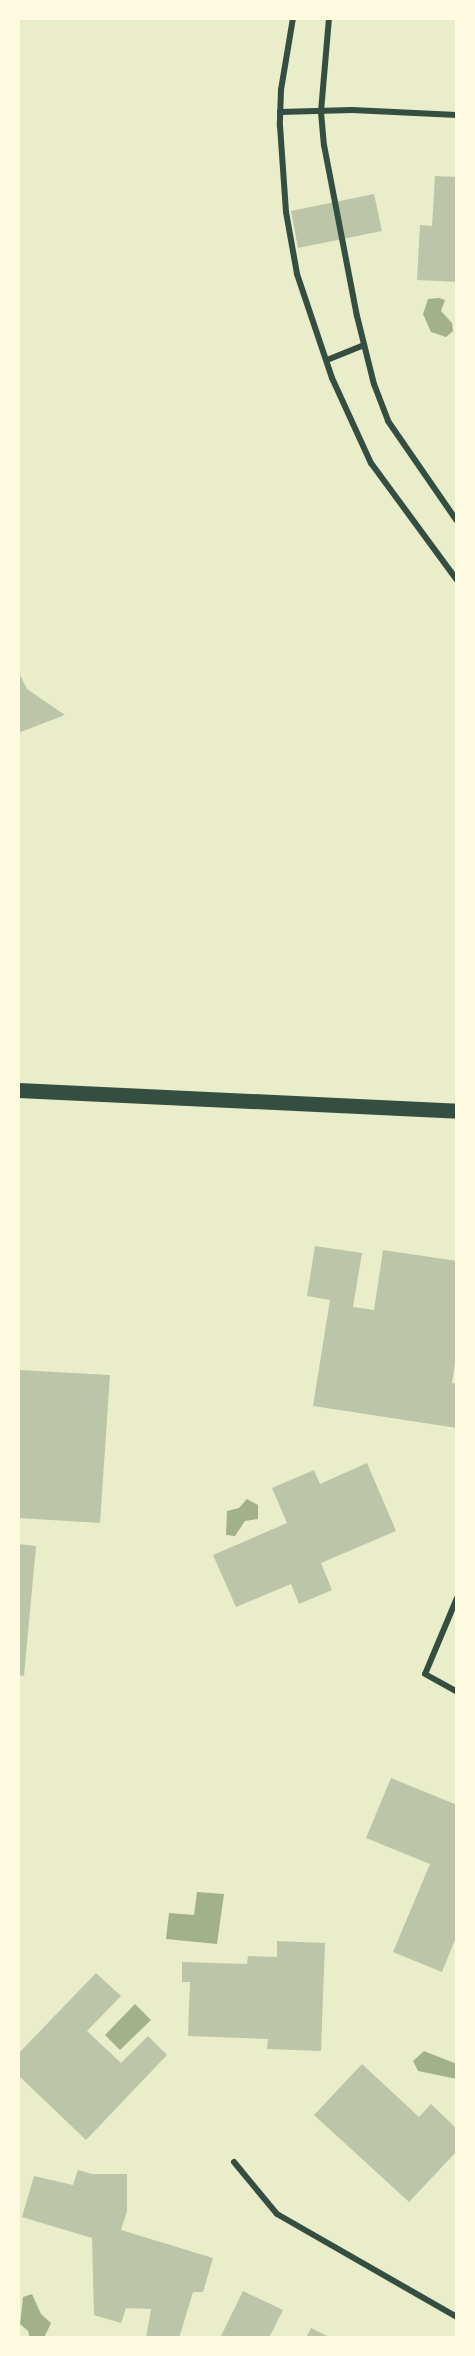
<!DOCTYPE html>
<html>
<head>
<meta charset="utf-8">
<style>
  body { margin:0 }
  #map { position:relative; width:475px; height:2356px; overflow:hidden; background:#e9edc9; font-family:Figtree,sans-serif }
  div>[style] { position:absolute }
  .water>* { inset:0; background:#a3b18a }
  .building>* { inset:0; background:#bcc5a7 }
  .minor>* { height:6px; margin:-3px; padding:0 3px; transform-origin:3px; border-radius:3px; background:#344e41 }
  .primary>* { height:15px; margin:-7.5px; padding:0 7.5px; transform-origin:7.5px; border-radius:7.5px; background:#344e41 }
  span { translate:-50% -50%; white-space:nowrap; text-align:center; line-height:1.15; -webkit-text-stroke:6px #fefae0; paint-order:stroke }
  .frame { position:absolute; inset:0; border:20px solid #fefae0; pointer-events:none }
</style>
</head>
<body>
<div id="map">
  <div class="water">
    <div style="clip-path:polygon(439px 298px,445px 300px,441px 311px,452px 323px,453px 331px,446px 337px,431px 332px,423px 314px,428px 299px)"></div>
    <div style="clip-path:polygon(247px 1499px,258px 1505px,258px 1519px,245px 1521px,235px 1536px,226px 1535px,227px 1511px,239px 1508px)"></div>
    <div style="clip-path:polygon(197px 1892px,224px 1894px,217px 1944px,166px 1939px,169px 1913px,194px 1915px)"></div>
    <div style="clip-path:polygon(135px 2004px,151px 2020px,120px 2050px,105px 2035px)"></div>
    <div style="clip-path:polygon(424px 2051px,457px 2064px,457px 2079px,418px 2071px,413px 2061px)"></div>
    <div style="clip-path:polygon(32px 2294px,41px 2314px,51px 2323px,44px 2338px,30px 2338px,28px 2331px,20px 2324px,23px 2297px)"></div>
  </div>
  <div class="building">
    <div style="clip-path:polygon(435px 176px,457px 177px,457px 282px,417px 280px,420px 225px,432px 226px)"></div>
    <div style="clip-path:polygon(374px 194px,382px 231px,298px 248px,291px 211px)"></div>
    <div style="clip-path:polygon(18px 671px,27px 689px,65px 715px,18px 733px)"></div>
    <div style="clip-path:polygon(315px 1246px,362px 1253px,353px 1307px,374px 1310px,383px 1250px,457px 1261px,457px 1350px,452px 1383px,457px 1384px,457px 1428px,313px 1406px,330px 1300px,307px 1296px)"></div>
    <div style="clip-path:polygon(18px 1370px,110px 1375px,100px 1523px,18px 1518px)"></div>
    <div style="clip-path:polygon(367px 1463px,396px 1531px,321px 1563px,332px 1590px,299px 1604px,291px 1584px,236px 1607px,213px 1555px,287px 1523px,272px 1488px,314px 1470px,320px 1484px)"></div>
    <div style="clip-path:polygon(18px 1544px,36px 1546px,24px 1676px,18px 1675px)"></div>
    <div style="clip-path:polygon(391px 1778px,457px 1805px,457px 1935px,442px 1972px,393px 1952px,430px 1864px,366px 1838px)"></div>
    <div style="clip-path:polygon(277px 1941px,325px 1943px,321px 2051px,267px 2049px,268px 2039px,188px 2036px,190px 1982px,182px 1982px,182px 1962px,247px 1964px,248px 1956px,277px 1957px)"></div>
    <div style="clip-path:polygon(96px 1973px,121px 1996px,87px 2031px,121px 2063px,148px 2036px,167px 2055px,86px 2140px,18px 2075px,18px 2054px)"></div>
    <div style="clip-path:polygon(362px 2064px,419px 2117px,431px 2104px,457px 2129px,457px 2151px,409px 2202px,314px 2115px)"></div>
    <div style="clip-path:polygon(78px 2170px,92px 2174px,127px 2174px,127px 2211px,121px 2230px,213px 2258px,203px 2292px,193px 2292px,179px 2338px,146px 2338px,151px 2309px,126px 2308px,121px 2323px,94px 2315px,92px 2238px,22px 2217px,34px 2176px,73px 2185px)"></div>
    <div style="clip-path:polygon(243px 2291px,283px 2310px,269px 2338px,220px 2338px)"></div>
    <div style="clip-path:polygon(311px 2328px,331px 2338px,306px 2338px)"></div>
  </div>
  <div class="minor">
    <div style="left:293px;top:18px;width:73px;rotate:99.5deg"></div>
    <div style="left:281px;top:90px;width:36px;rotate:92deg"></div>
    <div style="left:280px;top:126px;width:86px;rotate:86deg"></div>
    <div style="left:286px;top:212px;width:63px;rotate:79.9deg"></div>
    <div style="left:297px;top:274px;width:110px;rotate:71.4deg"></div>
    <div style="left:332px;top:378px;width:94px;rotate:65.4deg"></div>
    <div style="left:371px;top:463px;width:145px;rotate:53.7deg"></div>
    <div style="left:329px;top:18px;width:94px;rotate:94.9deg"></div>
    <div style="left:321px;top:112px;width:33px;rotate:85deg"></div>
    <div style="left:324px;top:145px;width:174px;rotate:79.1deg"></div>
    <div style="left:357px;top:316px;width:70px;rotate:76deg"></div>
    <div style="left:374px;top:384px;width:40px;rotate:69deg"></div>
    <div style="left:388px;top:421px;width:121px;rotate:55.4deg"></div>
    <div style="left:280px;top:112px;width:72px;rotate:-1.6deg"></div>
    <div style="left:352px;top:110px;width:105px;rotate:2.7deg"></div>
    <div style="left:327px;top:360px;width:40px;rotate:-22deg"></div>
    <div style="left:457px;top:1598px;width:82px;rotate:112.8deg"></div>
    <div style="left:425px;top:1674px;width:37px;rotate:29deg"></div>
    <div style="left:234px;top:2162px;width:67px;rotate:50.4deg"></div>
    <div style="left:277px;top:2214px;width:207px;rotate:29.8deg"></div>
  </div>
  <div class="primary">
    <div style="left:18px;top:1090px;width:440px;rotate:2.7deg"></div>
  </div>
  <div class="frame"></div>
</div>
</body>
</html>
